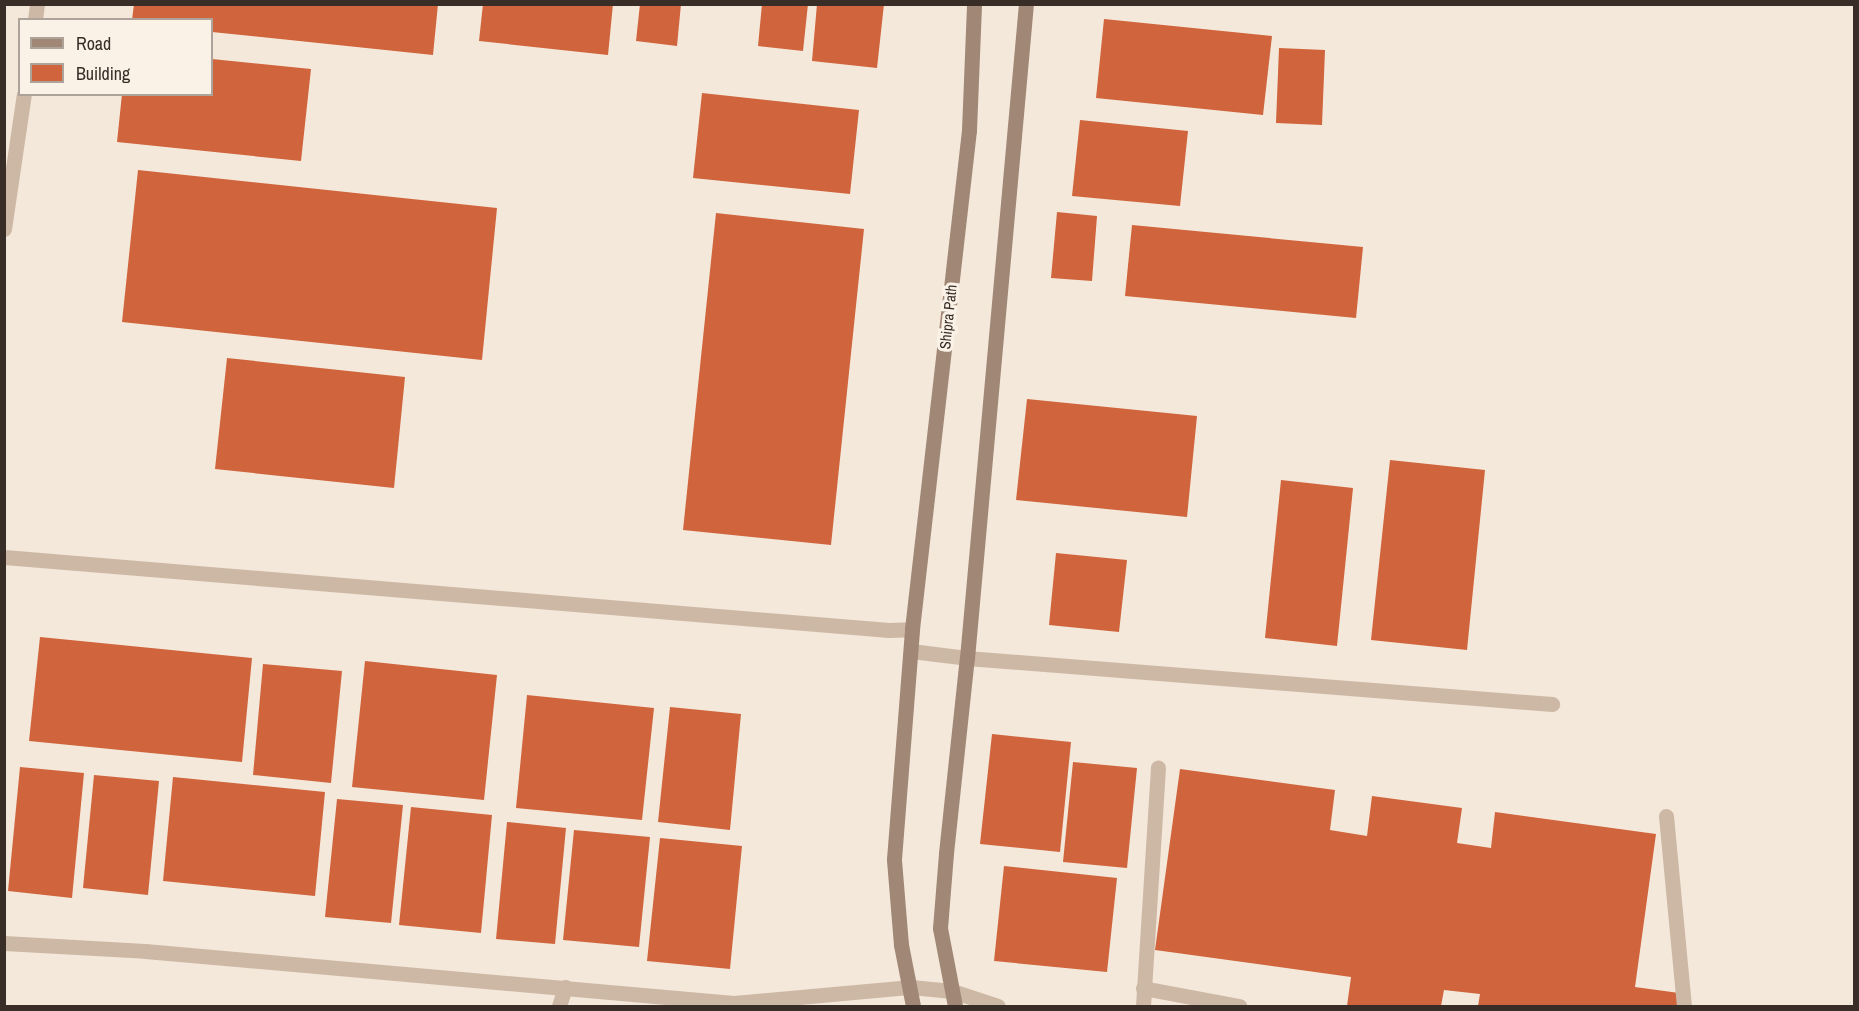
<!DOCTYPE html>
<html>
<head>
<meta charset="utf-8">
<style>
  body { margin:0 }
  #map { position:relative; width:1859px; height:1011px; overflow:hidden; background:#f4e8da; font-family:"Archivo Narrow",sans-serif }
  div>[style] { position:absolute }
  .building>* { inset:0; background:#d0643c }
  .lane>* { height:15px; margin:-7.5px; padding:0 7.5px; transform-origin:7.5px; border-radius:7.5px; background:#cdb8a5 }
  .street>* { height:15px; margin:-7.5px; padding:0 7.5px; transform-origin:7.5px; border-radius:7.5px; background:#cdb8a5 }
  .secondary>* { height:15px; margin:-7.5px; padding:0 7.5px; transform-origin:7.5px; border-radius:7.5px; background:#a18776 }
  span { translate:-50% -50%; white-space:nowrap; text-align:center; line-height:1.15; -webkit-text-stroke:6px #fbf2e7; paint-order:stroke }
  .street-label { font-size:15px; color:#382d27 }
  .frame { position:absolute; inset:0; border:6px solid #382d27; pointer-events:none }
  .legend { position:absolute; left:18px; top:18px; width:195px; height:78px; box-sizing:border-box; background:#fbf2e7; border:2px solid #ada39a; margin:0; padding:8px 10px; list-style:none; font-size:18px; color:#382d27 }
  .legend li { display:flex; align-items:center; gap:12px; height:30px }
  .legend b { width:30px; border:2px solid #ada39a }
</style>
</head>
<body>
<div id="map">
  <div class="building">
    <div style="clip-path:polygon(134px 4px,438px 4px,433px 55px,212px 32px,212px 20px,132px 20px)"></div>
    <div style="clip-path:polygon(483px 4px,613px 4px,608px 55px,479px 41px)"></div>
    <div style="clip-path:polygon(640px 4px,681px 4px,677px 46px,636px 41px)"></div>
    <div style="clip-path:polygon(762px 4px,808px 4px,803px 51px,758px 46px)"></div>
    <div style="clip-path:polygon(817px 4px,884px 4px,877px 68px,812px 61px)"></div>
    <div style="clip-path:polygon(1104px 19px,1272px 36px,1263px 115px,1096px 98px)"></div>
    <div style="clip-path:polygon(1279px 48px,1325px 50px,1322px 125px,1276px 123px)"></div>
    <div style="clip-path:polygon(212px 59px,311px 69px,301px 161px,117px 142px,122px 94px,212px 94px)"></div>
    <div style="clip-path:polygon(702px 93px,859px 110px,850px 194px,693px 178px)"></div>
    <div style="clip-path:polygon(1080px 120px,1188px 131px,1180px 206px,1072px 196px)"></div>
    <div style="clip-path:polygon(138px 170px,497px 208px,482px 360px,122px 322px)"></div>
    <div style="clip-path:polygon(1057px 212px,1097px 216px,1092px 281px,1051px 278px)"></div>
    <div style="clip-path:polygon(716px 213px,864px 229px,831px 545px,683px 530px)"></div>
    <div style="clip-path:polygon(1132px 225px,1363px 247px,1356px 318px,1125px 296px)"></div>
    <div style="clip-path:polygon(227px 358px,405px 377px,394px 488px,215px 469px)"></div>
    <div style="clip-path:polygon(1027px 399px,1197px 416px,1187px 517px,1016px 500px)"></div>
    <div style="clip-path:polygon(1390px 460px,1485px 470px,1467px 650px,1371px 640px)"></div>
    <div style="clip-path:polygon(1281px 480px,1353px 488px,1337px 646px,1265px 638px)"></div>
    <div style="clip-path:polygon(1056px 553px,1127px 560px,1119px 632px,1049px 625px)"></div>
    <div style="clip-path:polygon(40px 637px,252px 658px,242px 762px,29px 741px)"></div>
    <div style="clip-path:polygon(365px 661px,497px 675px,484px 800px,352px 787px)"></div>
    <div style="clip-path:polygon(263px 664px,342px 671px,331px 783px,253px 775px)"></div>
    <div style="clip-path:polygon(527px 695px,654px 708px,642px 820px,516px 808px)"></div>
    <div style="clip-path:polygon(670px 707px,741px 714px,730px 830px,658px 822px)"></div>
    <div style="clip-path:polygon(992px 734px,1071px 742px,1060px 852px,980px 844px)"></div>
    <div style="clip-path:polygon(1073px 762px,1137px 768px,1127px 868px,1063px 862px)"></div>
    <div style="clip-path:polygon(20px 767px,84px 773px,72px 898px,8px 891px)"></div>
    <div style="clip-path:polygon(1180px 769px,1335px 790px,1330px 830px,1367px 836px,1372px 796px,1462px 808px,1457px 843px,1491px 848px,1495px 812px,1656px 834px,1635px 987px,1679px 993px,1677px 1006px,1478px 1006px,1480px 994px,1444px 990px,1441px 1006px,1347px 1006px,1351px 977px,1155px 950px)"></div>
    <div style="clip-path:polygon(94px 775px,159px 781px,148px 895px,83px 888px)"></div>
    <div style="clip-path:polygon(173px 777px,325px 792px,315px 896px,163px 881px)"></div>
    <div style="clip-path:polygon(337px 799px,403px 805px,391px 923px,325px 917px)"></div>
    <div style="clip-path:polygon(411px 807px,492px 815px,481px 933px,399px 925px)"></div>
    <div style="clip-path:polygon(507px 822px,566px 828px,555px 944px,496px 939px)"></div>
    <div style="clip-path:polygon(574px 830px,650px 837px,639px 947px,563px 940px)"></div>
    <div style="clip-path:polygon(660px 838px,742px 846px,730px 969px,647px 961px)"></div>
    <div style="clip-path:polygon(1004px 866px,1117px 878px,1107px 972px,994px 961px)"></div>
  </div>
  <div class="lane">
    <div style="left:1666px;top:816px;width:191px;rotate:84.6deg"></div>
    <div style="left:1143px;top:988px;width:98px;rotate:10.6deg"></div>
    <div style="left:1143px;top:1006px;width:239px;rotate:-86.4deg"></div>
  </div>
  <div class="street">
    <div style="left:35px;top:20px;width:16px;rotate:-83deg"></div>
    <div style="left:4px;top:229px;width:136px;rotate:-81.6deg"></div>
    <div style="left:4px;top:557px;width:888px;rotate:4.72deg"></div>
    <div style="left:889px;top:630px;width:23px;rotate:-2deg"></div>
    <div style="left:911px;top:651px;width:56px;rotate:7.1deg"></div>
    <div style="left:967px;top:658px;width:587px;rotate:4.5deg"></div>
    <div style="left:4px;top:943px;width:141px;rotate:3.2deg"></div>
    <div style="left:145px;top:951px;width:591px;rotate:5.05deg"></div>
    <div style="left:734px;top:1003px;width:178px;rotate:-5.2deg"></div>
    <div style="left:911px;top:987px;width:41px;rotate:5.6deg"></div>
    <div style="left:952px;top:991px;width:48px;rotate:18.1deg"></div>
    <div style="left:559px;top:1006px;width:20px;rotate:-72deg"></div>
  </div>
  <div class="secondary">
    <div style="left:913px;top:1006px;width:62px;rotate:-101.1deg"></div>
    <div style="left:901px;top:945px;width:86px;rotate:-94.7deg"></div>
    <div style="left:894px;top:859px;width:231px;rotate:-85.5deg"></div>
    <div style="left:912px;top:629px;width:502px;rotate:-83.48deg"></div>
    <div style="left:969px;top:130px;width:126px;rotate:-87.7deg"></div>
    <div style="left:955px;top:1006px;width:79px;rotate:-100.9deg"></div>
    <div style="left:940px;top:928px;width:75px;rotate:-85.4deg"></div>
    <div style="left:946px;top:853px;width:196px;rotate:-83.9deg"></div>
    <div style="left:967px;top:658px;width:657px;rotate:-84.85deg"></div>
  </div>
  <div class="street-label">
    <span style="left:948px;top:317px;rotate:-84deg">Shipra Path</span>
  </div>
  <div class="frame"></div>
  <ul class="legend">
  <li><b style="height:8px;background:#a18776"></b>Road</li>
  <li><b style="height:16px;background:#d0643c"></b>Building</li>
  </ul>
</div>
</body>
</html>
